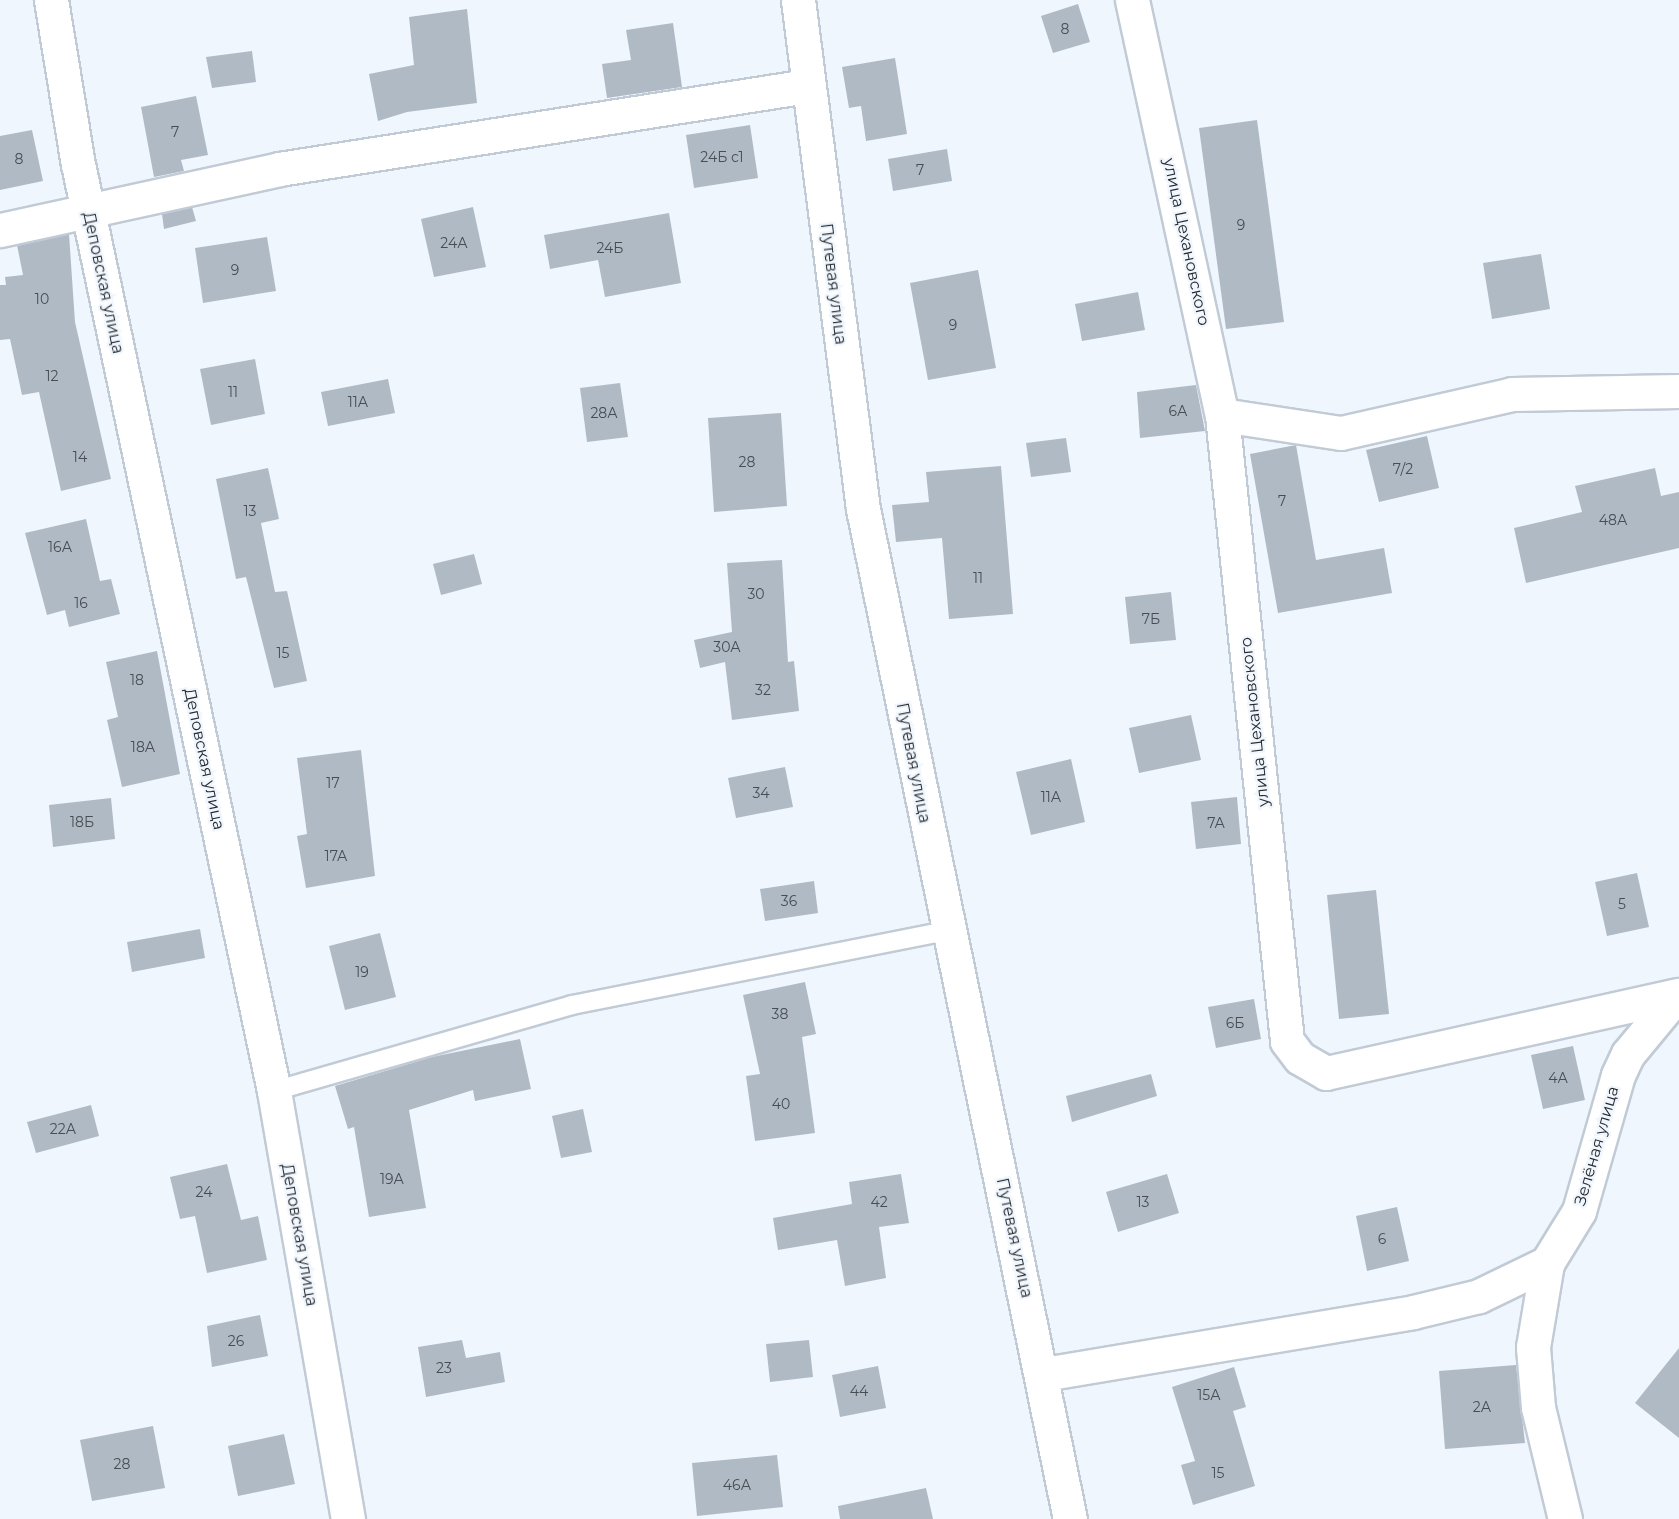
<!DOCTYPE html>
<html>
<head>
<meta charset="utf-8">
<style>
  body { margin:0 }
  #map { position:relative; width:1679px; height:1519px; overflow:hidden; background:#f0f6fd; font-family:Montserrat,sans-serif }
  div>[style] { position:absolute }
  .building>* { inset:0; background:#b0bac5 }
  .roads { filter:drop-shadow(2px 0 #c1cbd6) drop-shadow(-2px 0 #c1cbd6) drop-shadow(0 2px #c1cbd6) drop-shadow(0 -2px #c1cbd6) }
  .lane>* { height:18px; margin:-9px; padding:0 9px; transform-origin:9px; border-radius:9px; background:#fff }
  .street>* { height:33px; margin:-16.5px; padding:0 16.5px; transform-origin:16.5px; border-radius:16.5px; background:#fff }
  span { translate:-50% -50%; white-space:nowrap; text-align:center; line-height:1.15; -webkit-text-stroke:4.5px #f0f6fd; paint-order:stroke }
  .number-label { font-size:14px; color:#484d54 }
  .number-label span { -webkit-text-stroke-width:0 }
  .street-label { font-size:16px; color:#25292e }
</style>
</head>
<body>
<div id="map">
  <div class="building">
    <div style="clip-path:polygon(1078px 4px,1090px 42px,1053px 53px,1041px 16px)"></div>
    <div style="clip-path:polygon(467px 9px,477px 103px,407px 112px,378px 121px,369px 74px,414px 65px,409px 17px)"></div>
    <div style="clip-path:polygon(673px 23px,682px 87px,607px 98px,602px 64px,631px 60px,626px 30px)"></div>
    <div style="clip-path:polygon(252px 51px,256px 82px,212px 88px,206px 57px)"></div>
    <div style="clip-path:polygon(895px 58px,907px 134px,866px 141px,861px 106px,849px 108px,842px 67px)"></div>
    <div style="clip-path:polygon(196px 96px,208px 155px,181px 160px,184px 171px,154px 177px,141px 107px)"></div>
    <div style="clip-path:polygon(1257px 120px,1284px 322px,1226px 329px,1199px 128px)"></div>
    <div style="clip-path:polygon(750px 125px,758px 178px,694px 188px,686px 135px)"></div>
    <div style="clip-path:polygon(32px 130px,43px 181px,0 190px,0 136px)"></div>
    <div style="clip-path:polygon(947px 149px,952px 181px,893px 191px,888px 159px)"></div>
    <div style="clip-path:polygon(192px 207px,196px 221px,164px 229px,162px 214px)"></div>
    <div style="clip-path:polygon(473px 207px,486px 267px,434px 277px,421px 219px)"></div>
    <div style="clip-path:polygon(669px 213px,681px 283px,605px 297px,598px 260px,550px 269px,544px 235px)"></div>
    <div style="clip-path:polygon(69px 234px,75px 322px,111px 479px,61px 491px,39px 392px,22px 395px,10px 339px,0 340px,0 285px,6px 285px,5px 277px,23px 275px,17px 245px)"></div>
    <div style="clip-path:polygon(267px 237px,276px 291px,203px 303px,195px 248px)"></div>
    <div style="clip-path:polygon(1541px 254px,1550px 309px,1492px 319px,1483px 263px)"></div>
    <div style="clip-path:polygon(978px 270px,996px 368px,928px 380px,910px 283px)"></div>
    <div style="clip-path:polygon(1138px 292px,1145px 330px,1082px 341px,1075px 304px)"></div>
    <div style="clip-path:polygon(255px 359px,265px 414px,211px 425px,200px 369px)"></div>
    <div style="clip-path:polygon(388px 379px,395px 413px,328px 426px,321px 392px)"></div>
    <div style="clip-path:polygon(620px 383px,628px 437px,587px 442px,580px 388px)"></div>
    <div style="clip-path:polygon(1196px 385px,1205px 431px,1140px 438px,1137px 392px)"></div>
    <div style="clip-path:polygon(781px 413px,787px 506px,714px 512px,708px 418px)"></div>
    <div style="clip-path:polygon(1427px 436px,1439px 488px,1379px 502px,1366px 450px)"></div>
    <div style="clip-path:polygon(1066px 438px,1071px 472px,1031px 477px,1026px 443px)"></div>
    <div style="clip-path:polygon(1296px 445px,1316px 560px,1384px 548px,1392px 593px,1278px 613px,1250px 454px)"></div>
    <div style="clip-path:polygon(1001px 466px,1013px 614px,949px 619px,942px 538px,896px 542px,892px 505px,929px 502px,926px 472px)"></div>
    <div style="clip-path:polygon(268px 468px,279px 519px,261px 523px,275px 592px,287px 591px,307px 681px,274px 688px,246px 577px,236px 579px,216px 479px)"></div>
    <div style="clip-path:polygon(1655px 468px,1661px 496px,1679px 492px,1679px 548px,1526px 583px,1514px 528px,1582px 512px,1575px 486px)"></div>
    <div style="clip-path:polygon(86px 519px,100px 581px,111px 579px,120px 614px,69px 627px,65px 610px,47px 615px,25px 533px)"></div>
    <div style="clip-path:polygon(474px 554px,482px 584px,441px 595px,433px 564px)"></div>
    <div style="clip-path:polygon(782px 560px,788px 662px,794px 661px,799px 711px,732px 720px,725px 662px,700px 668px,694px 640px,732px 632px,727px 563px)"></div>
    <div style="clip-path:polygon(1171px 592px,1176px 640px,1130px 644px,1125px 597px)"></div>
    <div style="clip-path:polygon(157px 651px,180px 774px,122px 787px,107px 720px,118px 717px,106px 662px)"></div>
    <div style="clip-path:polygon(1191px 715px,1201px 760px,1139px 773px,1129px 728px)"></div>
    <div style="clip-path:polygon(361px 750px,375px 876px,306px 888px,297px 836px,307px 834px,297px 758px)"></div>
    <div style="clip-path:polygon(1071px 759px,1085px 822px,1031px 835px,1016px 772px)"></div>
    <div style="clip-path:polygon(785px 767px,793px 807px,736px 818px,728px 778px)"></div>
    <div style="clip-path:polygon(1237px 797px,1241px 844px,1196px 849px,1191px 802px)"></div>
    <div style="clip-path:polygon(111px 798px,115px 839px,53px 847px,49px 805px)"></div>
    <div style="clip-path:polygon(1637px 873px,1649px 927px,1607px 936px,1595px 882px)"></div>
    <div style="clip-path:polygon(814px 881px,818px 913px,765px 921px,760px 889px)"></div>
    <div style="clip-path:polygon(1376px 890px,1389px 1014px,1339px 1019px,1327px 895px)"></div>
    <div style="clip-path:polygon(200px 929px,205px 958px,132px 972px,127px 942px)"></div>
    <div style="clip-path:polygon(380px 933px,396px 997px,345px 1010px,329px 946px)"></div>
    <div style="clip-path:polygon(805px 982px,816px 1034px,802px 1037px,815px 1133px,755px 1141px,746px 1076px,760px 1074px,743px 995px)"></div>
    <div style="clip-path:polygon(1254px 999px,1261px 1039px,1216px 1048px,1208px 1007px)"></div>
    <div style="clip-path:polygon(520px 1039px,531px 1089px,475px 1101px,473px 1090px,409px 1110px,426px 1208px,369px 1217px,354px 1127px,348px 1129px,335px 1086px,432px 1057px)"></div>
    <div style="clip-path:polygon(1573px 1046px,1585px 1100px,1543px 1109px,1531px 1055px)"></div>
    <div style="clip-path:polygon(1151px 1074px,1157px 1096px,1072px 1122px,1066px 1096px)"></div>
    <div style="clip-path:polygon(91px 1105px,99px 1136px,36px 1153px,27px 1122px)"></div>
    <div style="clip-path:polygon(583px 1109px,592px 1152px,561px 1158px,552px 1116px)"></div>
    <div style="clip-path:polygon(227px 1164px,241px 1220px,258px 1216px,267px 1260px,207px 1273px,195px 1216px,180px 1219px,170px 1177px)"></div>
    <div style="clip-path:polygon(901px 1174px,909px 1223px,879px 1227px,886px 1278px,845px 1286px,837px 1240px,778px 1250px,773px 1218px,852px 1204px,849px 1182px)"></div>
    <div style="clip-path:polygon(1167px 1174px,1179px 1213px,1118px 1232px,1106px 1192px)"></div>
    <div style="clip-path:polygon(1397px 1207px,1409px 1261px,1367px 1271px,1356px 1216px)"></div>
    <div style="clip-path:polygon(260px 1315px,268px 1356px,212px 1367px,207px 1326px)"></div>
    <div style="clip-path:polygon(462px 1340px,466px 1358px,500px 1352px,505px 1382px,426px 1397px,418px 1347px)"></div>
    <div style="clip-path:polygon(809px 1340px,813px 1377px,770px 1382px,766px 1344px)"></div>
    <div style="clip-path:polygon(1679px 1348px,1679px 1438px,1635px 1403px)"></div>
    <div style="clip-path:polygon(1516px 1365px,1525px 1443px,1445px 1449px,1439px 1371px)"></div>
    <div style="clip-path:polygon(878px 1366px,886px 1408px,840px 1417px,832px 1375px)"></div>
    <div style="clip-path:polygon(1234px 1367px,1246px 1407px,1233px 1411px,1255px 1486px,1193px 1505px,1181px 1465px,1195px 1461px,1172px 1387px)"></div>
    <div style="clip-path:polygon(153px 1426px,165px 1488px,92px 1501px,80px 1440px)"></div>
    <div style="clip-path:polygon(284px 1434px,295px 1484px,238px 1496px,228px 1446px)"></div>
    <div style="clip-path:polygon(777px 1455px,783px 1507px,697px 1516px,692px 1463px)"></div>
    <div style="clip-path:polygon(926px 1488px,933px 1519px,840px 1519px,838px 1506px)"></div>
  </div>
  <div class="roads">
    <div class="lane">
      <div style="left:274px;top:1091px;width:310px;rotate:-16.1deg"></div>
      <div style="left:572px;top:1005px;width:382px;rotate:-11.2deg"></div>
    </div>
    <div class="street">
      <div style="left:51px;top:0;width:166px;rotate:80.7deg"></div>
      <div style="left:78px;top:164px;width:947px;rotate:78.06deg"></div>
      <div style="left:274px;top:1091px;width:434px;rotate:80.2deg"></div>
      <div style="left:798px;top:0;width:513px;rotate:82.72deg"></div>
      <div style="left:863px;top:509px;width:1031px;rotate:78.42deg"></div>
      <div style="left:1132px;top:0;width:425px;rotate:77.8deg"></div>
      <div style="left:1222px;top:415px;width:629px;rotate:84.07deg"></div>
      <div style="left:1287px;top:1041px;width:21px;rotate:53deg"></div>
      <div style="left:1300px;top:1058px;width:30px;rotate:30deg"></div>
      <div style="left:1326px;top:1073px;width:362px;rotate:-12.5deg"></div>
      <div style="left:0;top:230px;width:286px;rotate:-12.3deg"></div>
      <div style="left:279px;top:169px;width:534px;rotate:-8.93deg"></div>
      <div style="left:1222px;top:415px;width:120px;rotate:8.6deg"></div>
      <div style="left:1341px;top:433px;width:175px;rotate:-12.8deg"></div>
      <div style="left:1512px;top:394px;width:167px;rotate:-1deg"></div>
      <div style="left:1044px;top:1374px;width:374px;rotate:-9.5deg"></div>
      <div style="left:1413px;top:1312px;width:68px;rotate:-13.6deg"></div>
      <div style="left:1479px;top:1296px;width:76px;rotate:-25.9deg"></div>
      <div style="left:1565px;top:1519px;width:115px;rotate:-103.6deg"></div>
      <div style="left:1538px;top:1407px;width:60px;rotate:-94.8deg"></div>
      <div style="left:1533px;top:1347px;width:85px;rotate:-80.5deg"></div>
      <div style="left:1547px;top:1263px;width:61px;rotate:-58.4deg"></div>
      <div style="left:1579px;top:1211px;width:141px;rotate:-74deg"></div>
      <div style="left:1618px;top:1075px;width:23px;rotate:-65deg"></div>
      <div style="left:1628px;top:1054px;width:75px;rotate:-50.4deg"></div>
    </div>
  </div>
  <div class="number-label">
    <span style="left:1065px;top:29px">8</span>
    <span style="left:175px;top:132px">7</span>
    <span style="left:722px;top:157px">24Б с1</span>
    <span style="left:19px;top:159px">8</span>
    <span style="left:920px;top:170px">7</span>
    <span style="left:1241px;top:225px">9</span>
    <span style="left:454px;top:243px">24А</span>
    <span style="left:610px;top:248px">24Б</span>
    <span style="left:235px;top:270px">9</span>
    <span style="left:42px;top:299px">10</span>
    <span style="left:953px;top:325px">9</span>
    <span style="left:52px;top:376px">12</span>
    <span style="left:233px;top:392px">11</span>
    <span style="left:358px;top:402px">11А</span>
    <span style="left:1178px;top:411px">6А</span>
    <span style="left:604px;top:413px">28А</span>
    <span style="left:80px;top:457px">14</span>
    <span style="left:747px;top:462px">28</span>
    <span style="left:1403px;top:469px">7/2</span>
    <span style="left:1282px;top:501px">7</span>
    <span style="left:250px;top:511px">13</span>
    <span style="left:1613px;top:520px">48А</span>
    <span style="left:60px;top:547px">16А</span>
    <span style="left:978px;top:578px">11</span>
    <span style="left:756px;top:594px">30</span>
    <span style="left:81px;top:603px">16</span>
    <span style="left:1151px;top:619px">7Б</span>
    <span style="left:727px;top:647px">30А</span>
    <span style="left:283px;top:653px">15</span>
    <span style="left:137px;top:680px">18</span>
    <span style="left:763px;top:690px">32</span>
    <span style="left:143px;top:747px">18А</span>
    <span style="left:333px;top:783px">17</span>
    <span style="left:761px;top:793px">34</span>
    <span style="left:1051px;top:797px">11А</span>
    <span style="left:82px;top:822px">18Б</span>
    <span style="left:1216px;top:823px">7А</span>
    <span style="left:336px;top:856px">17А</span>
    <span style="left:789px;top:901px">36</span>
    <span style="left:1622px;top:904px">5</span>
    <span style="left:362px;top:972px">19</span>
    <span style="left:780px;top:1014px">38</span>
    <span style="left:1235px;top:1023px">6Б</span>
    <span style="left:1558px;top:1078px">4А</span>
    <span style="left:781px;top:1104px">40</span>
    <span style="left:63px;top:1129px">22А</span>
    <span style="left:392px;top:1179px">19А</span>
    <span style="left:204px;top:1192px">24</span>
    <span style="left:879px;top:1202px">42</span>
    <span style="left:1143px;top:1202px">13</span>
    <span style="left:1382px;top:1239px">6</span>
    <span style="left:236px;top:1341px">26</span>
    <span style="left:444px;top:1368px">23</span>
    <span style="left:859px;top:1391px">44</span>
    <span style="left:1209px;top:1395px">15А</span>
    <span style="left:1482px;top:1407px">2А</span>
    <span style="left:122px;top:1464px">28</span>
    <span style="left:1218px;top:1473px">15</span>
    <span style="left:737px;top:1485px">46А</span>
  </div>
  <div class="street-label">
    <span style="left:1186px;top:242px;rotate:78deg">улица Цехановского</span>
    <span style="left:103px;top:283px;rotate:78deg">Деповская улица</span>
    <span style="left:833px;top:284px;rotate:83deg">Путевая улица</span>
    <span style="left:1255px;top:722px;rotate:-96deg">улица Цехановского</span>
    <span style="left:204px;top:759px;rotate:78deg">Деповская улица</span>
    <span style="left:913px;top:763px;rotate:79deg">Путевая улица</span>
    <span style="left:1597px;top:1146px;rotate:-74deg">Зелёная улица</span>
    <span style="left:299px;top:1235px;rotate:80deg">Деповская улица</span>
    <span style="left:1014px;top:1238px;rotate:78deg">Путевая улица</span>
  </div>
</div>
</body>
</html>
